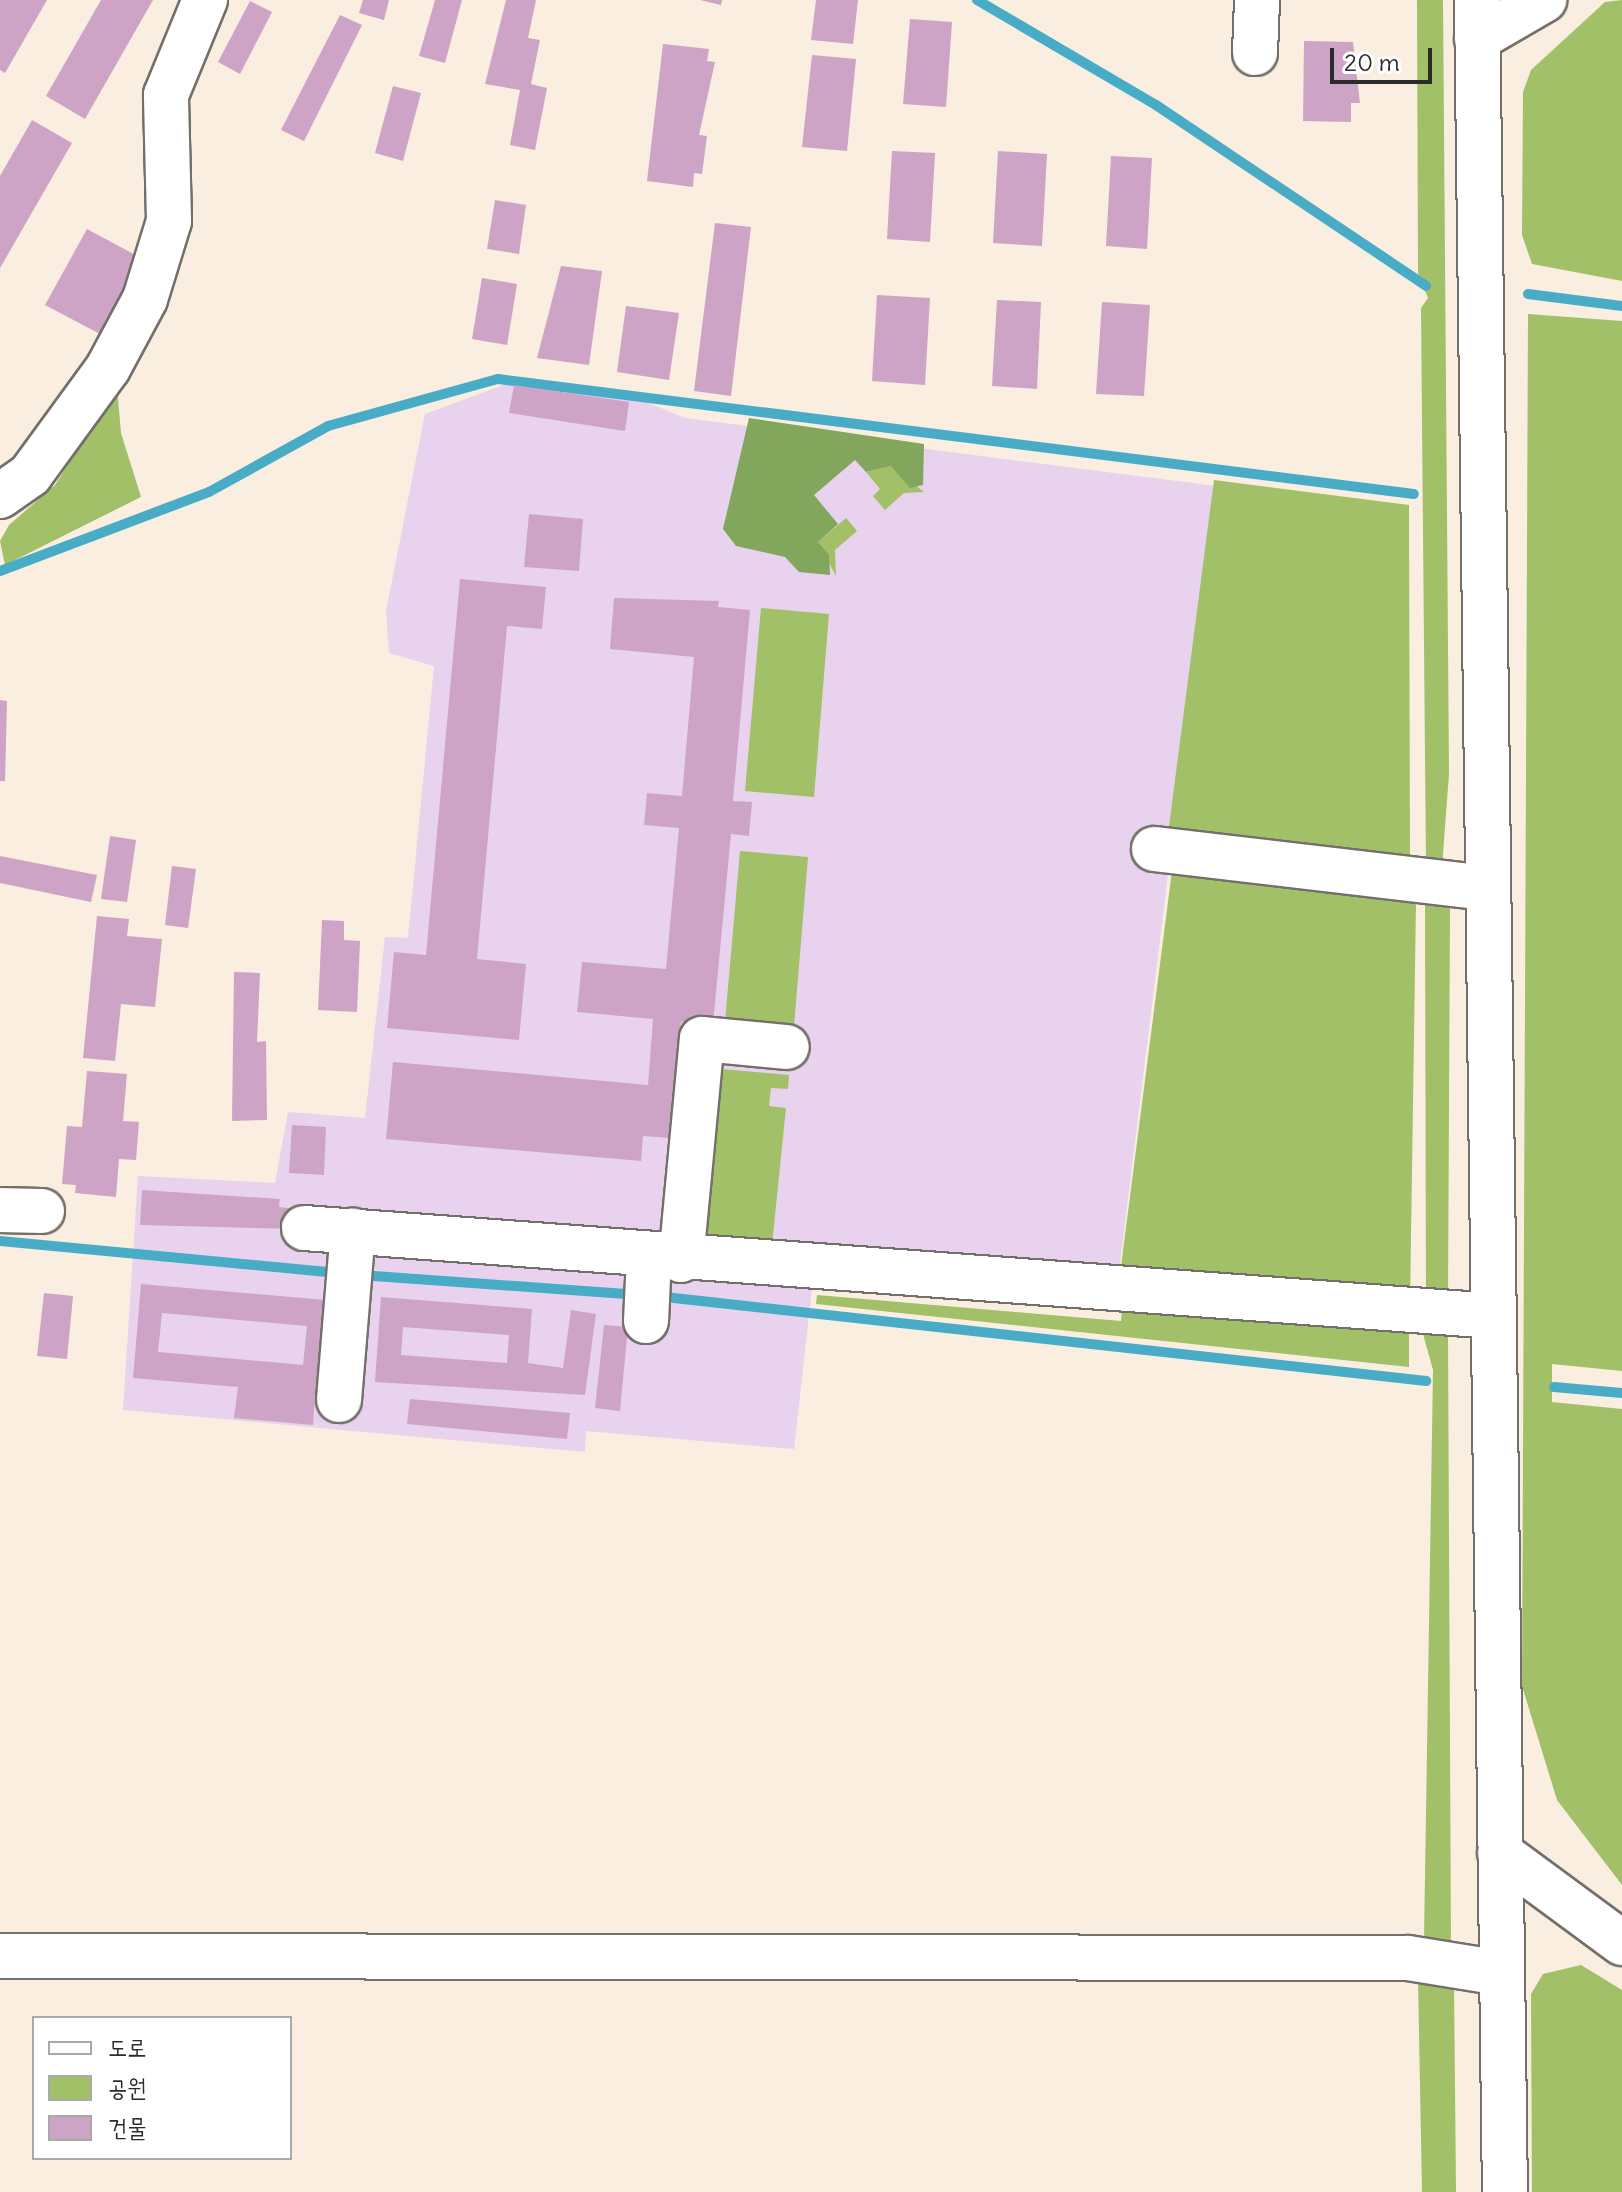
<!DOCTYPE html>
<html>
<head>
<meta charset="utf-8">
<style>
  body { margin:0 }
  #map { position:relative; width:1622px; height:2192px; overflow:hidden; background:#f9eedf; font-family:Delius,"Poor Story",sans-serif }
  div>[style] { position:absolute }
  .built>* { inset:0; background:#e8d2ee }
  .green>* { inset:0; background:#a2c067 }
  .forest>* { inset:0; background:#81a65c }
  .stream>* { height:10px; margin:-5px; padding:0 5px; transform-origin:5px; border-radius:5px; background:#48acc7 }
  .building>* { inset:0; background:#cda4c6 }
  .roads { filter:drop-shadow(2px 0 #736f6a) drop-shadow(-2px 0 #736f6a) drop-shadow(0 2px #736f6a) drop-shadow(0 -2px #736f6a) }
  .minor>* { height:44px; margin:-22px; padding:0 22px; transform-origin:22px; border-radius:22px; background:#fff }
  .major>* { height:44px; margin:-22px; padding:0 22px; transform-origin:22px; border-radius:22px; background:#fff }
  .highway>* { height:44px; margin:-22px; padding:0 22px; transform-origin:22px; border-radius:22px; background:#fff }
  span { translate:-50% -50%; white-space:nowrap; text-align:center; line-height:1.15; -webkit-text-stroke:8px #fff; paint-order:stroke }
  .legend { position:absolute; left:32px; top:2016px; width:260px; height:144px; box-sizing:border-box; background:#fff; border:2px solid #aaa; margin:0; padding:10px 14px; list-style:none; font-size:24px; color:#2b2b2b }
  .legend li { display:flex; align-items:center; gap:16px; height:40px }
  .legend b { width:40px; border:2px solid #aaa }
  .scale { position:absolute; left:1330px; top:48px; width:102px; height:36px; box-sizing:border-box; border:4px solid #2b2b2b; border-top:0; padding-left:10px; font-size:24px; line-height:28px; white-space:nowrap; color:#2b2b2b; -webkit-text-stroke:6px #fff; paint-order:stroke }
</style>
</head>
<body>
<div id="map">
  <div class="built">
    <div style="clip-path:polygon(509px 383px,646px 402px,685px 418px,1216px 486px,1114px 1312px,812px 1289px,794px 1449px,586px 1431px,585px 1452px,123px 1410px,138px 1176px,275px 1183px,288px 1112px,365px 1118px,385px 937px,408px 938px,434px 666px,389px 653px,386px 611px,425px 414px)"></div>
  </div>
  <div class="green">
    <div style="clip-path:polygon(1417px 0,1443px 0,1449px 774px,1442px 867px,1426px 867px,1421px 308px,1428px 298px,1418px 273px)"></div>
    <div style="clip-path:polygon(1622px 0,1622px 281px,1532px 264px,1522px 235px,1523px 92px,1531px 70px,1605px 2px)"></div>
    <div style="clip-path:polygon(1528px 314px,1622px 321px,1622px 1371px,1552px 1364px,1552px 1402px,1622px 1409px,1622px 1885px,1557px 1800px,1522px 1686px)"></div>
    <div style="clip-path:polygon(117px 387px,121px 433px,141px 497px,5px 565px,0 541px,9px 525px,55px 485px)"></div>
    <div style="clip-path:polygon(891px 466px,924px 492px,904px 493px,885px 510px,873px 496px,880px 489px,866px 472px)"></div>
    <div style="clip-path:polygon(1214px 480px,1409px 505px,1410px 864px,1168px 834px)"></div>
    <div style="clip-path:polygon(846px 518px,857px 531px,835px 550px,836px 576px,818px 542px)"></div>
    <div style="clip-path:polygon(761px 608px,829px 614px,814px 797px,745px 791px)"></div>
    <div style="clip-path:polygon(740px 851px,808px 857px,793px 1039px,724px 1033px)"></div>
    <div style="clip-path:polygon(1172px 871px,1416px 903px,1410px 1304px,1119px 1282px)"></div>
    <div style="clip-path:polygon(1425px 903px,1450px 908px,1448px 1298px,1426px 1306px)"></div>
    <div style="clip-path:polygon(721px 1069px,789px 1075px,788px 1089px,771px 1088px,769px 1106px,786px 1108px,771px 1255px,702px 1248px)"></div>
    <div style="clip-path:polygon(817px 1295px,1121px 1321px,1122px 1310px,1409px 1333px,1409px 1367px,816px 1304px)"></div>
    <div style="clip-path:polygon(1423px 1334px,1448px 1335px,1451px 1945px,1424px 1940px,1433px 1370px)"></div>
    <div style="clip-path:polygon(1581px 1965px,1622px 1990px,1622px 2192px,1532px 2192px,1531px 1994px,1543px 1974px)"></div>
    <div style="clip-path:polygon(1418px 1979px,1454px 1983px,1456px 2192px,1422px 2192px)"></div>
  </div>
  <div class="forest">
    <div style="clip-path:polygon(749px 418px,924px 444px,923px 485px,910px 488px,891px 466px,866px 472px,855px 460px,814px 495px,838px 524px,818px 542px,829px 555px,830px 575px,799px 572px,785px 557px,736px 546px,723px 529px)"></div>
  </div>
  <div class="stream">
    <div style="left:977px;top:0;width:208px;rotate:30.4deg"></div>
    <div style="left:1156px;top:105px;width:325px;rotate:33.8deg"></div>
    <div style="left:1528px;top:294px;width:95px;rotate:7.3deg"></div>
    <div style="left:0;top:571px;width:223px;rotate:-20.7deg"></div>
    <div style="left:209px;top:492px;width:136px;rotate:-29deg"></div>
    <div style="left:328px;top:426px;width:176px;rotate:-15.5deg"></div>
    <div style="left:498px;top:379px;width:923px;rotate:7.16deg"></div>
    <div style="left:0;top:1241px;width:342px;rotate:5.4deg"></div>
    <div style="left:360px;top:1275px;width:277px;rotate:4.1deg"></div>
    <div style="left:656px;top:1296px;width:775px;rotate:6.3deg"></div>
    <div style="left:1554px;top:1387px;width:68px;rotate:5deg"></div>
  </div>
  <div class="building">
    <div style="clip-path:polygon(0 0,47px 0,5px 73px,0 70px)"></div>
    <div style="clip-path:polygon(101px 0,153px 0,85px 119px,46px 96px)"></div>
    <div style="clip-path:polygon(363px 0,389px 0,384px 20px,359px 13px)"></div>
    <div style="clip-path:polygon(435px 0,462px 0,445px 63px,419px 56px)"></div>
    <div style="clip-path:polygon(506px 0,536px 0,528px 38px,540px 40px,531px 84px,547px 88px,535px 150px,510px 145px,520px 90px,485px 84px)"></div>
    <div style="clip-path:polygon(700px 0,722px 0,721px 5px)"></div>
    <div style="clip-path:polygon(816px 0,858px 0,853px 44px,811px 40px)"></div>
    <div style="clip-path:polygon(250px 1px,272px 12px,240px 74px,218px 62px)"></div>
    <div style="clip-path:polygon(340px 15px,362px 25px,304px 141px,281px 130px)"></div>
    <div style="clip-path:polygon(910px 19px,952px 22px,946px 107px,903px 104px)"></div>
    <div style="clip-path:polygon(1304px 41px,1353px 42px,1360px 103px,1351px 103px,1351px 122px,1303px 121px)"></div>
    <div style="clip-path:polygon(663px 44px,709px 49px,707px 61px,715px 62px,699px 135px,707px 136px,702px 174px,694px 173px,693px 187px,647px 181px)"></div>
    <div style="clip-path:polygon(812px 55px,856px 59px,847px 151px,802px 147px)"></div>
    <div style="clip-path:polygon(393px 86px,421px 93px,403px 161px,375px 153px)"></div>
    <div style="clip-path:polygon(32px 120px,72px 143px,0 268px,0 176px)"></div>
    <div style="clip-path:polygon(892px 151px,935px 153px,930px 242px,887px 239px)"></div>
    <div style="clip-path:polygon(998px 151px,1047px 154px,1042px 246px,993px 243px)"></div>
    <div style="clip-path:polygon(1111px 156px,1152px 158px,1147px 249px,1106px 246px)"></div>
    <div style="clip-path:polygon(495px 200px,526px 205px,519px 254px,487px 249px)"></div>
    <div style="clip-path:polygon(715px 223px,751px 227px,731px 396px,694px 391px)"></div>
    <div style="clip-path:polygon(87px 229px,141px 258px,100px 334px,45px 305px)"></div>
    <div style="clip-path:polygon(561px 266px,602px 271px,589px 365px,537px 358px)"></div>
    <div style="clip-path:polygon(482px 278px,517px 284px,507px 345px,472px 339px)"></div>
    <div style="clip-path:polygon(877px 295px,930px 298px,925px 385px,872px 381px)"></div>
    <div style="clip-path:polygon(997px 300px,1041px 302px,1037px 389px,992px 386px)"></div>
    <div style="clip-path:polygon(1102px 302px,1150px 305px,1144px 396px,1096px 394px)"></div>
    <div style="clip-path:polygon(626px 306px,679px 313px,669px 380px,617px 372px)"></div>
    <div style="clip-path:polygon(514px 385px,629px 402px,625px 431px,509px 413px)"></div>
    <div style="clip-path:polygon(529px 514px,583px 519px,579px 571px,524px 567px)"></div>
    <div style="clip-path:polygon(460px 579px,546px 587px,542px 629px,507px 626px,477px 959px,526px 964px,519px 1040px,387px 1028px,394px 952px,426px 955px)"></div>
    <div style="clip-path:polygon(614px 598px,719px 601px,718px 607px,750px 610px,733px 801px,752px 802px,749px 836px,731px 834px,713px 1024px,681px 1022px,670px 1138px,643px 1136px,641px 1161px,386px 1139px,393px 1062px,648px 1085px,653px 1019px,577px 1012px,582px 962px,666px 969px,679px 828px,644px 825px,647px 793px,682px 796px,694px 657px,610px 649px)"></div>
    <div style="clip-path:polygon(0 700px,7px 701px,5px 781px,0 781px)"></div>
    <div style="clip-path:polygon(110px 836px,136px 840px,127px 902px,101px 899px)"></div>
    <div style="clip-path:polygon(0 856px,97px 875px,91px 902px,0 883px)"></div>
    <div style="clip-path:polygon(172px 866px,196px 869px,188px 928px,165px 925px)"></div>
    <div style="clip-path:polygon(97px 916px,129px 919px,127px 936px,162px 939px,155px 1007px,121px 1004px,115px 1061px,83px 1058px)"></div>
    <div style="clip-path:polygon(322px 920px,344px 921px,344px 940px,360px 941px,357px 1012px,318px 1010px)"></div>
    <div style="clip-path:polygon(234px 972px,260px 973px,257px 1042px,266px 1041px,267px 1120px,232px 1121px)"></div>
    <div style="clip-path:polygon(87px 1071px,127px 1074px,123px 1121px,139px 1122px,136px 1160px,119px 1159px,116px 1197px,75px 1193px,76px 1185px,62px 1184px,67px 1126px,82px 1127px)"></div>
    <div style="clip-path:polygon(292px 1125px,326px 1127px,324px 1175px,289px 1173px)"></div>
    <div style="clip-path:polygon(142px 1190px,280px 1199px,279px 1207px,295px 1209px,293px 1229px,140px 1225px)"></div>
    <div style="clip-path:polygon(evenodd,141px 1284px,337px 1301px,329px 1395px,315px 1394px,313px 1425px,234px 1418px,238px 1387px,133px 1378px,141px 1284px,162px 1313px,307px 1326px,303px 1365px,158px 1352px,162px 1313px)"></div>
    <div style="clip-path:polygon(44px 1293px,73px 1296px,67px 1359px,37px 1356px)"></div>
    <div style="clip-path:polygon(evenodd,381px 1297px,532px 1309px,528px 1363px,563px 1368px,571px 1310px,596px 1314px,585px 1395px,375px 1382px,381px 1297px,403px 1327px,509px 1335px,507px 1363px,401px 1355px,403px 1327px)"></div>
    <div style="clip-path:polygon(604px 1325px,628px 1327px,620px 1411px,595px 1408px)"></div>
    <div style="clip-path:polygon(410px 1399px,570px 1413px,567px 1439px,407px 1424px)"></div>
  </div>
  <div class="roads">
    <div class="minor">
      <div style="left:1255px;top:53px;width:53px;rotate:-87.8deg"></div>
      <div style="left:0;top:496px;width:37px;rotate:-35deg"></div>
      <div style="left:30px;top:475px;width:132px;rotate:-53.9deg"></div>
      <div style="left:108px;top:368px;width:78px;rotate:-61.8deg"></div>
      <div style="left:145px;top:299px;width:82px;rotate:-72.9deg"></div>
      <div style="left:169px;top:221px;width:126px;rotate:-91.4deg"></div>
      <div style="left:166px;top:95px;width:103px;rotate:-67.7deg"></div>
      <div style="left:1154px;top:849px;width:333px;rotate:6.7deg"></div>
      <div style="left:0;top:1210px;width:42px;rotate:1.4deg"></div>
      <div style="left:304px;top:1228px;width:1193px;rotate:4.23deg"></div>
      <div style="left:681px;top:1260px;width:222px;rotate:-84.6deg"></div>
      <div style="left:702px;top:1039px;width:85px;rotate:5.4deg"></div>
      <div style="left:646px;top:1321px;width:64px;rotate:-87.3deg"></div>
      <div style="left:339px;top:1400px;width:170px;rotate:-85.3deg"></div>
      <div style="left:0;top:1956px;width:1408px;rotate:0.08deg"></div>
      <div style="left:1408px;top:1958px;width:94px;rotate:9.2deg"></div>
    </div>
    <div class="major">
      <div style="left:1477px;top:0;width:2192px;rotate:89.27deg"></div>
    </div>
    <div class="highway">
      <div style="left:1477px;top:39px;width:78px;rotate:-30.2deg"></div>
      <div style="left:1500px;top:1853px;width:152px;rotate:36.4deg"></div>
    </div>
  </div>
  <ul class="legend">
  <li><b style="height:10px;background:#fff"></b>도로</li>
  <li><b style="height:22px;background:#a2c067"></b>공원</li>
  <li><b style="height:22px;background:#cda4c6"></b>건물</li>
  </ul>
  <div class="scale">20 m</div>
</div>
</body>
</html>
